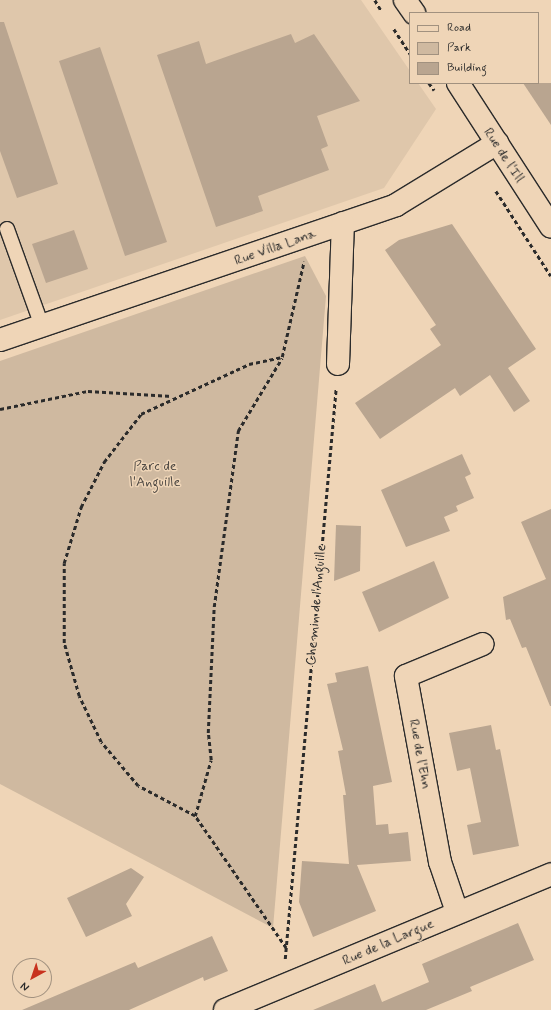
<!DOCTYPE html>
<html>
<head>
<meta charset="utf-8">
<style>
  body { margin:0 }
  #map { position:relative; width:551px; height:1010px; overflow:hidden; background:#efd5b7; font-family:Mynerve,sans-serif }
  div>[style] { position:absolute }
  .built>* { inset:0; background:#dfc7ab }
  .green>* { inset:0; background:#cfb9a0 }
  .building>* { inset:0; background:#b9a590 }
  .path>* { height:2.5px; margin-top:-1.25px; transform-origin:0; background:repeating-linear-gradient(90deg,#2b2b2b 0 4px,transparent 0 7px) }
  .roads { filter:drop-shadow(1px 0 #2b2b2b) drop-shadow(-1px 0 #2b2b2b) drop-shadow(0 1px #2b2b2b) drop-shadow(0 -1px #2b2b2b) }
  .service>* { height:14px; margin:-7px; padding:0 7px; transform-origin:7px; border-radius:7px; background:#efd5b7 }
  .minor>* { height:22px; margin:-11px; padding:0 11px; transform-origin:11px; border-radius:11px; background:#efd5b7 }
  .secondary>* { height:22px; margin:-11px; padding:0 11px; transform-origin:11px; border-radius:11px; background:#efd5b7 }
  span { translate:-50% -50%; white-space:nowrap; text-align:center; line-height:1.15; -webkit-text-stroke:3px #efd5b7; paint-order:stroke }
  .street-label { font-size:14px; color:#2b2b2b }
  .park-label { font-size:14px; color:#4c4742 }
  .legend { position:absolute; left:409px; top:12px; width:130px; height:72px; box-sizing:border-box; background:#efd5b7; border:1px solid #a1917f; margin:0; padding:5px 7px; list-style:none; font-size:12px; color:#2b2b2b }
  .legend li { display:flex; align-items:center; gap:8px; height:20px }
  .legend b { width:20px; border:1px solid #a1917f }
  .north { position:absolute; left:12px; top:958px; width:40px; height:40px; box-sizing:border-box; background:#efd5b7; border:1px solid #a1917f; border-radius:50%; rotate:220deg; font-size:11px; font-weight:700; line-height:16px; text-align:center; color:#2b2b2b }
  .north::after { content:''; display:block; margin:auto; width:14px; height:18px; background:#c8321e; clip-path:polygon(50% 0,100% 100%,50% 72%,0 100%) }
</style>
</head>
<body>
<div id="map">
  <div class="built">
    <div style="clip-path:polygon(0 0,361px 0,410px 71px,410px 83px,418px 83px,436px 109px,384px 188px,0 320px)"></div>
  </div>
  <div class="green">
    <div style="clip-path:polygon(305px 256px,326px 296px,273px 928px,0 784px,0 361px)"></div>
  </div>
  <div class="building">
    <div style="clip-path:polygon(0 22px,4px 22px,58px 184px,17px 198px,0 151px)"></div>
    <div style="clip-path:polygon(291px 34px,295px 43px,314px 34px,360px 101px,317px 116px,328px 146px,321px 149px,329px 170px,258px 196px,263px 211px,216px 227px,157px 55px,199px 41px,206px 64px)"></div>
    <div style="clip-path:polygon(100px 47px,167px 242px,125px 256px,59px 61px)"></div>
    <div style="clip-path:polygon(523px 83px,551px 83px,551px 125px)"></div>
    <div style="clip-path:polygon(452px 224px,536px 349px,508px 368px,530px 401px,514px 412px,490px 375px,460px 396px,455px 388px,380px 439px,355px 403px,441px 345px,430px 329px,436px 325px,385px 250px,399px 240px)"></div>
    <div style="clip-path:polygon(74px 230px,88px 269px,46px 283px,32px 244px)"></div>
    <div style="clip-path:polygon(462px 454px,471px 474px,465px 477px,474px 498px,456px 506px,458px 511px,444px 517px,450px 531px,406px 547px,381px 490px)"></div>
    <div style="clip-path:polygon(551px 509px,551px 706px,550px 706px,526px 647px,522px 648px,510px 619px,506px 620px,503px 597px,546px 579px,521px 522px)"></div>
    <div style="clip-path:polygon(336px 525px,361px 526px,360px 571px,334px 581px)"></div>
    <div style="clip-path:polygon(434px 561px,449px 598px,379px 632px,362px 592px)"></div>
    <div style="clip-path:polygon(368px 666px,392px 782px,373px 786px,376px 825px,388px 824px,389px 834px,408px 832px,411px 861px,357px 865px,376px 911px,313px 937px,299px 902px,302px 861px,349px 864px,343px 795px,346px 795px,338px 751px,343px 750px,327px 684px,337px 682px,335px 673px)"></div>
    <div style="clip-path:polygon(491px 725px,496px 750px,500px 749px,519px 846px,473px 855px,467px 825px,481px 822px,470px 768px,457px 771px,449px 733px)"></div>
    <div style="clip-path:polygon(131px 868px,144px 877px,126px 904px,132px 916px,86px 937px,67px 898px)"></div>
    <div style="clip-path:polygon(518px 923px,534px 960px,470px 987px,472px 991px,426px 1010px,313px 1010px,375px 984px,382px 1002px,429px 982px,422px 964px)"></div>
    <div style="clip-path:polygon(212px 936px,228px 971px,204px 981px,203px 977px,129px 1010px,22px 1010px,135px 962px,138px 968px)"></div>
  </div>
  <div class="path">
    <div style="left:375px;top:0;width:12px;rotate:59deg"></div>
    <div style="left:394px;top:29px;width:30px;rotate:57deg"></div>
    <div style="left:429px;top:83px;width:9px;rotate:54deg"></div>
    <div style="left:496px;top:191px;width:101px;rotate:57.1deg"></div>
    <div style="left:0;top:409px;width:90px;rotate:-11.6deg"></div>
    <div style="left:88px;top:391px;width:84px;rotate:3.4deg"></div>
    <div style="left:195px;top:816px;width:58px;rotate:-74.1deg"></div>
    <div style="left:211px;top:760px;width:27px;rotate:-96deg"></div>
    <div style="left:208px;top:733px;width:126px;rotate:-87.3deg"></div>
    <div style="left:214px;top:607px;width:178px;rotate:-82.2deg"></div>
    <div style="left:238px;top:431px;width:85px;rotate:-58.9deg"></div>
    <div style="left:286px;top:948px;width:160px;rotate:-124.6deg"></div>
    <div style="left:195px;top:816px;width:64px;rotate:-152.2deg"></div>
    <div style="left:138px;top:786px;width:57px;rotate:-130.1deg"></div>
    <div style="left:101px;top:742px;width:51px;rotate:-115.6deg"></div>
    <div style="left:79px;top:696px;width:55px;rotate:-105.8deg"></div>
    <div style="left:64px;top:643px;width:80px;rotate:-90deg"></div>
    <div style="left:64px;top:563px;width:59px;rotate:-73.1deg"></div>
    <div style="left:81px;top:507px;width:51px;rotate:-62.9deg"></div>
    <div style="left:104px;top:462px;width:61px;rotate:-52.4deg"></div>
    <div style="left:141px;top:414px;width:119px;rotate:-24.8deg"></div>
    <div style="left:249px;top:364px;width:34px;rotate:-12deg"></div>
    <div style="left:282px;top:357px;width:98px;rotate:-77.1deg"></div>
    <div style="left:285px;top:959px;width:573px;rotate:-84.9deg"></div>
  </div>
  <div class="roads">
    <div class="service">
      <div style="left:7px;top:229px;width:103px;rotate:70.2deg"></div>
    </div>
    <div class="minor">
      <div style="left:0;top:340px;width:418px;rotate:-18.8deg"></div>
      <div style="left:396px;top:205px;width:119px;rotate:-31.5deg"></div>
      <div style="left:338px;top:364px;width:141px;rotate:-88deg"></div>
      <div style="left:457px;top:912px;width:53px;rotate:-108.8deg"></div>
      <div style="left:440px;top:862px;width:189px;rotate:-100.4deg"></div>
      <div style="left:406px;top:676px;width:83px;rotate:-22.6deg"></div>
      <div style="left:225px;top:1010px;width:353px;rotate:-22.6deg"></div>
    </div>
    <div class="secondary">
      <div style="left:405px;top:0;width:16px;rotate:55deg"></div>
      <div style="left:458px;top:83px;width:171px;rotate:57.1deg"></div>
    </div>
  </div>
  <div class="street-label">
    <span style="left:504px;top:155px;rotate:57deg">Rue de l'Ill</span>
    <span style="left:275px;top:247px;rotate:-19deg">Rue Villa Lana</span>
    <span style="left:316px;top:605px;rotate:-85deg">Chemin de l'Anguille</span>
    <span style="left:420px;top:754px;rotate:80deg">Rue de l'Ehn</span>
    <span style="left:388px;top:942px;rotate:-23deg">Rue de la Largue</span>
  </div>
  <div class="park-label">
    <span style="left:155px;top:474px">Parc de<br>l'Anguille</span>
  </div>
  <ul class="legend">
  <li><b style="height:5px;background:#efd5b7"></b>Road</li>
  <li><b style="height:11px;background:#cfb9a0"></b>Park</li>
  <li><b style="height:11px;background:#b9a590"></b>Building</li>
  </ul>
  <div class="north">N</div>
</div>
</body>
</html>
